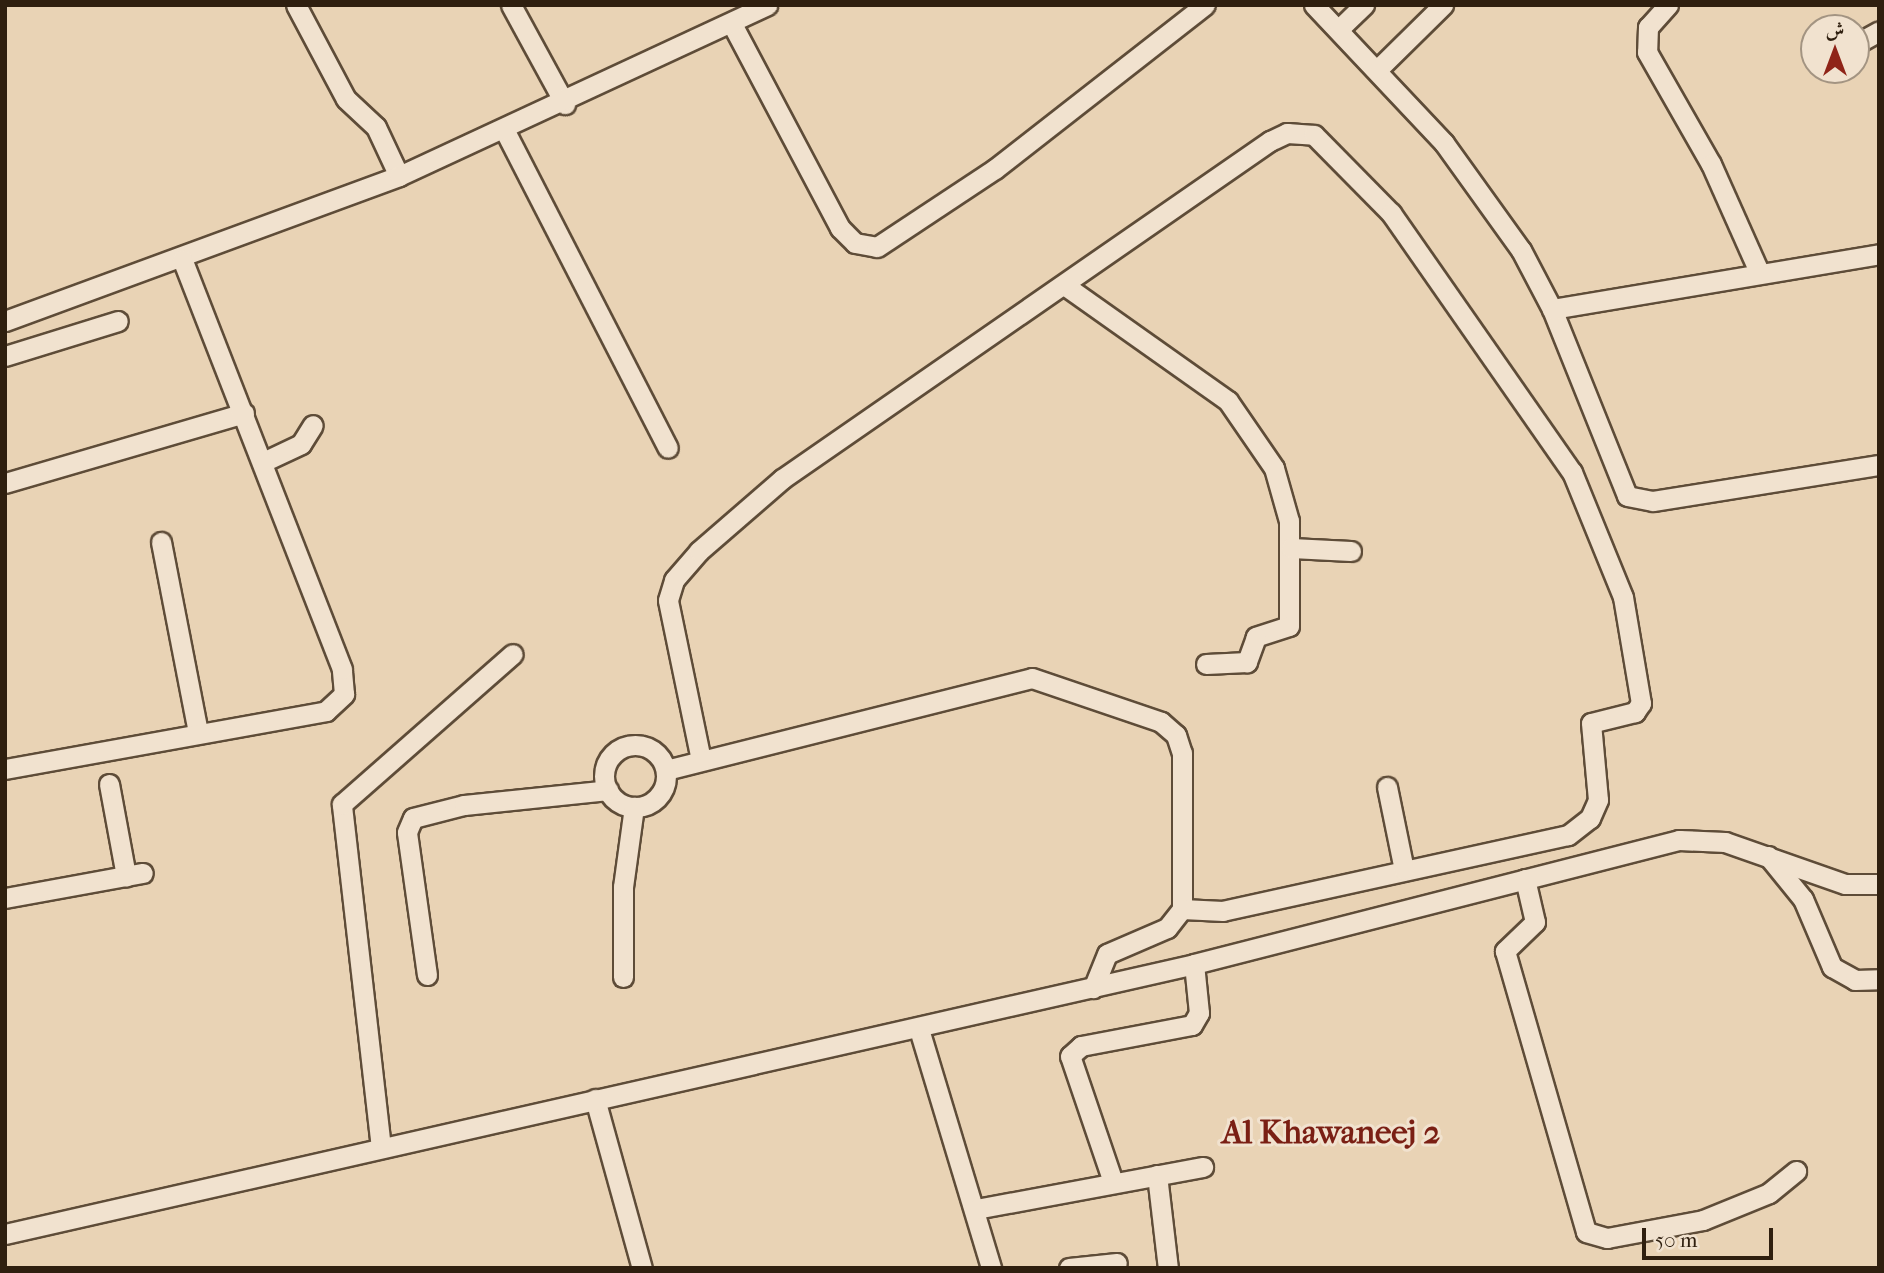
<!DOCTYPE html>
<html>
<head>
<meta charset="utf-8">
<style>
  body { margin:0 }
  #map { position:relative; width:1884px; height:1273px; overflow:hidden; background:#e9d3b5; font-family:"IM FELL French Canon",Amiri,serif }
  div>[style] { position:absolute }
  .roads { filter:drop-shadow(2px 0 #5e4c38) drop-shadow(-2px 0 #5e4c38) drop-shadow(0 2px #5e4c38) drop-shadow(0 -2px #5e4c38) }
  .minor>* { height:19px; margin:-9.5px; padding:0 9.5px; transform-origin:9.5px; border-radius:9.5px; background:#f1e2cf }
  .minor>.ring { margin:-9.5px; padding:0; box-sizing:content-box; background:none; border:19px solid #f1e2cf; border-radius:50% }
  span { translate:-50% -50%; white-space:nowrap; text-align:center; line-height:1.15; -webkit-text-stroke:6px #f1e2cf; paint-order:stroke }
  .district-label { font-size:33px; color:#7a1f14; font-weight:700 }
  .frame { position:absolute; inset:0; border:7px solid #2f1f0f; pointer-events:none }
  .north { position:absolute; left:1800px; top:14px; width:70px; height:70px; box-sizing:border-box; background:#f1e2cf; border:2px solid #a39482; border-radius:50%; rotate:0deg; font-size:19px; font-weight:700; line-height:28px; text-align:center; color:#2f1f0f }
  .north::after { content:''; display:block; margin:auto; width:24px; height:32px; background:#8f2418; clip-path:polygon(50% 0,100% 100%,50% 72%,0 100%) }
  .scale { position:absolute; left:1642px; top:1228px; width:131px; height:32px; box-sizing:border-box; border:4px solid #2f1f0f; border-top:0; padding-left:9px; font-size:21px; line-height:24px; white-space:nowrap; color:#2f1f0f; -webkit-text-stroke:5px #f1e2cf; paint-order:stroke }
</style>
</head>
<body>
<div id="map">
  <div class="roads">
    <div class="minor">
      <div style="left:296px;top:5px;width:106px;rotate:62deg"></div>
      <div style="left:346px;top:99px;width:41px;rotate:43deg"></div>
      <div style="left:376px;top:127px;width:54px;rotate:64.9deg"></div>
      <div style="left:511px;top:5px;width:113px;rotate:61.4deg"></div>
      <div style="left:1314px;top:5px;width:190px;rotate:46.7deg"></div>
      <div style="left:1444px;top:143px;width:132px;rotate:54.3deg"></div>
      <div style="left:1521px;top:250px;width:67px;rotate:62.3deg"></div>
      <div style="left:1552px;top:309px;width:201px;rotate:68.1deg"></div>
      <div style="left:1627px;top:496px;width:26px;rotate:11deg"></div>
      <div style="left:1653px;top:501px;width:229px;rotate:-9.1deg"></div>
      <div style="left:1668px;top:5px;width:30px;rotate:132deg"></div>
      <div style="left:1648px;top:27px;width:25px;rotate:92deg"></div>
      <div style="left:1647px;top:52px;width:129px;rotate:60.3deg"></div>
      <div style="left:1711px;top:164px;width:118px;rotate:66deg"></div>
      <div style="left:732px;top:24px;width:231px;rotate:62.1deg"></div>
      <div style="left:840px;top:228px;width:21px;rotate:45deg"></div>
      <div style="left:855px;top:243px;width:22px;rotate:10deg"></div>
      <div style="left:877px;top:247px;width:141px;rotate:-33.5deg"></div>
      <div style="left:995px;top:169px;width:266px;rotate:-38deg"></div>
      <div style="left:1339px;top:29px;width:35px;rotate:-44deg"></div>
      <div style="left:1856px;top:44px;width:26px;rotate:-29deg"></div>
      <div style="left:1377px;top:70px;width:93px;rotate:-44.6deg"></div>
      <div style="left:505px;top:131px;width:356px;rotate:62.8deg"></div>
      <div style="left:1067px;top:287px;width:197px;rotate:35.3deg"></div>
      <div style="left:1228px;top:401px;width:81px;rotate:55.5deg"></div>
      <div style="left:1274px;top:468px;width:55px;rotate:74.2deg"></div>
      <div style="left:1289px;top:521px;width:105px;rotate:90deg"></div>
      <div style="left:1289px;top:626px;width:35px;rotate:162deg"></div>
      <div style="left:1256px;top:637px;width:27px;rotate:110deg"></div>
      <div style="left:1247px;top:662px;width:41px;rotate:177.2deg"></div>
      <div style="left:1552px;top:309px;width:332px;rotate:-9.5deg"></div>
      <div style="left:5px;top:321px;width:420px;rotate:-20.2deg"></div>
      <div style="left:399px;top:176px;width:406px;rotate:-24.9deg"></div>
      <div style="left:5px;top:356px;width:118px;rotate:-17.2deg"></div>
      <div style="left:263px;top:462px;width:42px;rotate:-25.3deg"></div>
      <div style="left:301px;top:444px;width:22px;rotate:-58deg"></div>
      <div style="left:5px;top:483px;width:249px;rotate:-16.3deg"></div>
      <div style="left:161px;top:542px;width:195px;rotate:79deg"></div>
      <div style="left:1291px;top:548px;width:60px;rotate:2.9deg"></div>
      <div class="ring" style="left:604px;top:745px;width:43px;height:43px"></div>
      <div style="left:701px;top:760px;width:163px;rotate:-101.7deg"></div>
      <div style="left:668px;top:600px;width:21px;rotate:-73deg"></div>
      <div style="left:674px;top:580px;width:38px;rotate:-49deg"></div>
      <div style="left:699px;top:551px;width:110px;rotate:-40.9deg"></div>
      <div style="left:782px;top:479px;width:594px;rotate:-34.71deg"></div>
      <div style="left:1270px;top:141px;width:19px;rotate:-25deg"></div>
      <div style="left:1287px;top:133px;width:27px;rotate:4deg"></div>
      <div style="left:1314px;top:135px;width:110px;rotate:45.4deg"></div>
      <div style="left:1391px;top:213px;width:316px;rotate:55.1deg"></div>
      <div style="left:1572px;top:472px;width:135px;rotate:67.8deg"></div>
      <div style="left:1623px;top:597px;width:108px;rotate:80.4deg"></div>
      <div style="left:1641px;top:703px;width:11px;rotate:124deg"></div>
      <div style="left:1635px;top:712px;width:45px;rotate:166deg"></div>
      <div style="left:1591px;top:723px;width:77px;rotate:84.8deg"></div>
      <div style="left:1598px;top:800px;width:20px;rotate:114deg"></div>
      <div style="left:1590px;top:818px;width:28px;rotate:142deg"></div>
      <div style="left:1568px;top:835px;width:353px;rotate:167.6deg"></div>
      <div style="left:1223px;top:911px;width:41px;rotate:-177.2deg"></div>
      <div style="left:5px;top:769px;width:326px;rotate:-10.2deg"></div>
      <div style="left:326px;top:711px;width:25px;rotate:-43deg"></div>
      <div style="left:344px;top:694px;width:25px;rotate:-95deg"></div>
      <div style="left:342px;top:669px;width:440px;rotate:-111.3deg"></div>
      <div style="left:666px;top:770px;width:377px;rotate:-14.1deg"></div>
      <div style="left:1032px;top:678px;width:136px;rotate:18.8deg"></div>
      <div style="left:1161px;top:722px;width:20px;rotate:41deg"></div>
      <div style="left:1176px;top:735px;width:19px;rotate:72deg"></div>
      <div style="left:1182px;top:753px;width:156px;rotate:90deg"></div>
      <div style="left:1182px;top:909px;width:24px;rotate:128deg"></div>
      <div style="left:1167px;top:928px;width:65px;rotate:156.6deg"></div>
      <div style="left:1107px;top:954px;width:37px;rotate:112deg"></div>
      <div style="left:109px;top:784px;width:94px;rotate:79.5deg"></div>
      <div style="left:1387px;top:787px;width:85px;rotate:78.4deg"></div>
      <div style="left:1768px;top:856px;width:55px;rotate:50.9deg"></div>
      <div style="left:1803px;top:899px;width:74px;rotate:66.9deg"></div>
      <div style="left:1832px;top:967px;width:26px;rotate:29deg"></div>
      <div style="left:1855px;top:980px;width:24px;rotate:-2deg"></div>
      <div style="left:1525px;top:879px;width:44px;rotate:76.9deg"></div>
      <div style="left:1535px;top:922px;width:42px;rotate:136deg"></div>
      <div style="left:1505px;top:951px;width:292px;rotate:73.9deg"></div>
      <div style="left:1586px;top:1232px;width:22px;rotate:16deg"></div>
      <div style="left:1607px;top:1238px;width:98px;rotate:-10.6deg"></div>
      <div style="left:1703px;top:1220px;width:71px;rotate:-22.2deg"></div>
      <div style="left:1769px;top:1193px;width:35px;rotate:-39deg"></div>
      <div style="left:5px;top:898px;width:140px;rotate:-10.3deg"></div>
      <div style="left:427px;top:975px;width:144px;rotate:-98deg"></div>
      <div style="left:407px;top:832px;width:15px;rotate:-67deg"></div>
      <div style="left:413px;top:818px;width:53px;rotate:-14.3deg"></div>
      <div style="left:464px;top:805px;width:145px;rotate:-5.9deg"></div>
      <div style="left:623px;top:977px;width:90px;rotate:-90deg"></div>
      <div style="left:623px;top:887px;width:81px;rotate:-82.2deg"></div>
      <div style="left:919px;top:1029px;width:250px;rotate:73.2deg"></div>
      <div style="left:595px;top:1099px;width:175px;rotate:74.5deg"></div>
      <div style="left:381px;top:1148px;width:346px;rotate:-96.5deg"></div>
      <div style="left:342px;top:804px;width:227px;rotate:-41.3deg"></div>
      <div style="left:1157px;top:1175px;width:94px;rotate:83.3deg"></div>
      <div style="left:1113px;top:1182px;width:133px;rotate:-108.8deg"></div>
      <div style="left:1070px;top:1056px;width:15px;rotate:-42deg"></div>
      <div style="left:1081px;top:1046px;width:113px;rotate:-10.7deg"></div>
      <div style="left:1192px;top:1025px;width:14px;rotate:-60deg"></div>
      <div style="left:1199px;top:1013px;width:49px;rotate:-95.8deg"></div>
      <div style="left:976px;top:1209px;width:231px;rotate:-10.5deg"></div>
      <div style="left:5px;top:1234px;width:1219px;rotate:-12.79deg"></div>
      <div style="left:1194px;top:964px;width:501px;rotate:-14.34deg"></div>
      <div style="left:1679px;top:840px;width:46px;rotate:2.5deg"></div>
      <div style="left:1725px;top:842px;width:127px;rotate:19.3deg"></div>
      <div style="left:1845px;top:884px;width:34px"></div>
      <div style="left:1069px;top:1268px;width:48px;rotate:-5.9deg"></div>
    </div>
  </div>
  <div class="district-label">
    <span style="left:1331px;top:1133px">Al Khawaneej 2</span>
  </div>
  <div class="frame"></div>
  <div class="north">ش</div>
  <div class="scale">50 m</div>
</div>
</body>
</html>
